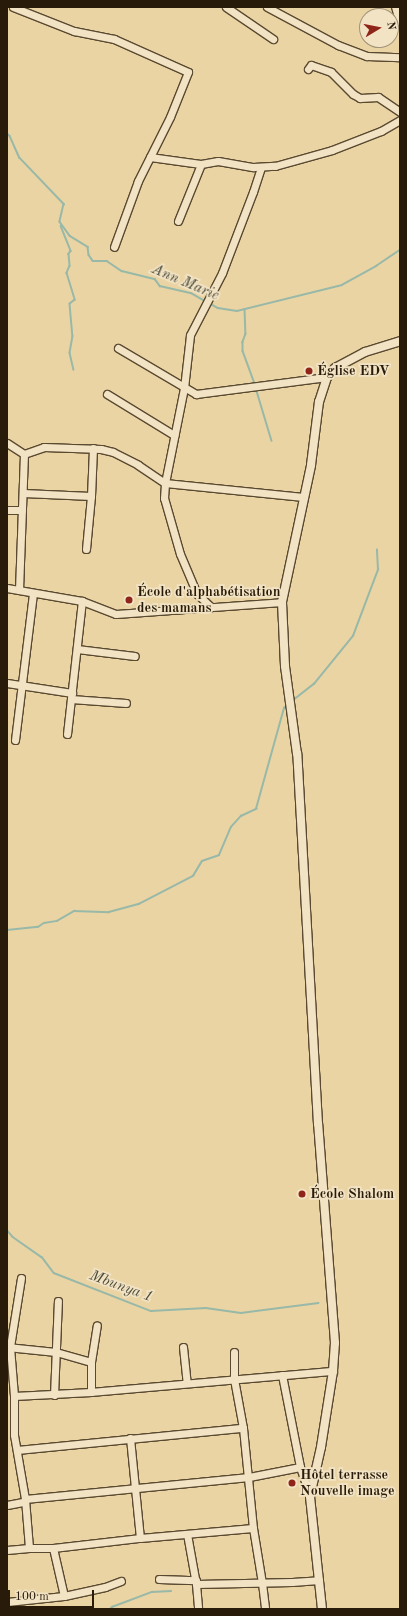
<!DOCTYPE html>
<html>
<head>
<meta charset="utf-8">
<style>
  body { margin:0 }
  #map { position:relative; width:407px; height:1616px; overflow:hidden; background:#ebd4a4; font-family:"Old Standard TT",serif }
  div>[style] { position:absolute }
  .stream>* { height:1.5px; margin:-0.75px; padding:0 0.75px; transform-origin:0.75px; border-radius:0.75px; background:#98b8a8 }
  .roads { filter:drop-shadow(1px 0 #594930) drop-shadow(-1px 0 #594930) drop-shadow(0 1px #594930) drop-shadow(0 -1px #594930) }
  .minor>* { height:7px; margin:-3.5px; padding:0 3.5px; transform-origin:3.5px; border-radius:3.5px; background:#f2e3c4 }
  .tertiary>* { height:8px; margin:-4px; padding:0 4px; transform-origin:4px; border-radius:4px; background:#f2e3c4 }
  .dots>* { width:11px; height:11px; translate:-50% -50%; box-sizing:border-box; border:2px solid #f2e3c4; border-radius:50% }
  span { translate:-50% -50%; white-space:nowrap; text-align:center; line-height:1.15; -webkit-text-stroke:3.5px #f2e3c4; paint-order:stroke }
  .poi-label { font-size:14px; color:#281b09; font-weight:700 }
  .left { translate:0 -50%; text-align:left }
  .water-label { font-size:15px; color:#4a4a39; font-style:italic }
  .frame { position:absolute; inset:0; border:8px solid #281b09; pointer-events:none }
  .north { position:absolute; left:359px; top:8px; width:40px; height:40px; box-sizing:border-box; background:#f2e3c4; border:1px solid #a19379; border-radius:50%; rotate:80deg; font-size:11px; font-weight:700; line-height:16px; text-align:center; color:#281b09 }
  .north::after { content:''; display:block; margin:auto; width:14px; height:18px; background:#8f2418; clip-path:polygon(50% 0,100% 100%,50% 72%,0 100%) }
  .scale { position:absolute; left:8px; top:1590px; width:86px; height:18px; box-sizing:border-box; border:2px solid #281b09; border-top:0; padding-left:5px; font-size:12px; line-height:14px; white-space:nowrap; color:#281b09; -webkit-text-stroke:3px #f2e3c4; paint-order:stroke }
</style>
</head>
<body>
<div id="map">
  <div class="stream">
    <div style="left:7px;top:133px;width:4px;rotate:45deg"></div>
    <div style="left:10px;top:136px;width:24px;rotate:66deg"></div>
    <div style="left:20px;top:158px;width:64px;rotate:46.3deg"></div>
    <div style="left:64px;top:204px;width:18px;rotate:103deg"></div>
    <div style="left:60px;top:222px;width:17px;rotate:54deg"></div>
    <div style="left:70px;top:236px;width:21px;rotate:31deg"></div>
    <div style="left:88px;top:247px;width:8px;rotate:83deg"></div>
    <div style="left:89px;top:255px;width:7px;rotate:56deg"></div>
    <div style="left:93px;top:261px;width:14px"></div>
    <div style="left:107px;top:261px;width:18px;rotate:34deg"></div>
    <div style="left:122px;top:271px;width:34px;rotate:14deg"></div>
    <div style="left:155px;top:279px;width:9px;rotate:54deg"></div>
    <div style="left:160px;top:286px;width:32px;rotate:13deg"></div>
    <div style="left:191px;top:293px;width:16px;rotate:30deg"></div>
    <div style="left:61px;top:226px;width:27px;rotate:68deg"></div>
    <div style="left:71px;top:251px;width:4px;rotate:124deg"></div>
    <div style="left:69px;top:254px;width:12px;rotate:85deg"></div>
    <div style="left:70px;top:266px;width:8px;rotate:113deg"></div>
    <div style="left:67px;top:273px;width:28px;rotate:73deg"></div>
    <div style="left:75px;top:300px;width:6px;rotate:141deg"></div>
    <div style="left:70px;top:304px;width:32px;rotate:85deg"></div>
    <div style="left:73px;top:336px;width:17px;rotate:100deg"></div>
    <div style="left:70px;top:353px;width:17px;rotate:77deg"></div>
    <div style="left:209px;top:303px;width:10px;rotate:29deg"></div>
    <div style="left:218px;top:308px;width:19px;rotate:9deg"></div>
    <div style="left:237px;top:311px;width:108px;rotate:-13.9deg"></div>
    <div style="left:342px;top:285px;width:39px;rotate:-29deg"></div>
    <div style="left:376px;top:266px;width:29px;rotate:-34deg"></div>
    <div style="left:245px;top:309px;width:25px;rotate:88deg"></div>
    <div style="left:246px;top:334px;width:9px;rotate:111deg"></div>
    <div style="left:243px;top:342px;width:9px;rotate:90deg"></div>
    <div style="left:243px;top:351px;width:35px;rotate:70deg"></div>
    <div style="left:256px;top:388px;width:55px;rotate:73.2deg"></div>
    <div style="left:292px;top:701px;width:28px;rotate:-38deg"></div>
    <div style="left:314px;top:684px;width:62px;rotate:-50.9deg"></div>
    <div style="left:353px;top:636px;width:71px;rotate:-69.3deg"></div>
    <div style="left:378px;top:570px;width:20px;rotate:-93deg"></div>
    <div style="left:7px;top:930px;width:31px;rotate:-6deg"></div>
    <div style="left:38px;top:927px;width:7px;rotate:-34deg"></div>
    <div style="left:44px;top:923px;width:13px;rotate:-9deg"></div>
    <div style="left:57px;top:921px;width:20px;rotate:-30deg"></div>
    <div style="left:74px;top:911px;width:35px;rotate:2deg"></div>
    <div style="left:109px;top:912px;width:31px;rotate:-15deg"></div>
    <div style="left:139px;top:904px;width:61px;rotate:-27.4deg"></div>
    <div style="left:193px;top:876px;width:17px;rotate:-59deg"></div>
    <div style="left:202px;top:861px;width:18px;rotate:-19deg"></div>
    <div style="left:219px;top:855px;width:30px;rotate:-67deg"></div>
    <div style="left:231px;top:827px;width:15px;rotate:-48deg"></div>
    <div style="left:241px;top:816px;width:17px;rotate:-25deg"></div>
    <div style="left:256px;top:809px;width:105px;rotate:-74.5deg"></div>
    <div style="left:284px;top:708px;width:5px;rotate:-37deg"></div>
    <div style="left:7px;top:1230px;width:9px;rotate:49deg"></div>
    <div style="left:13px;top:1237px;width:35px;rotate:35deg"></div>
    <div style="left:42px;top:1257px;width:20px;rotate:53deg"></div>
    <div style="left:54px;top:1273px;width:104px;rotate:21.4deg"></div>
    <div style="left:151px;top:1311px;width:55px;rotate:-3.1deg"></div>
    <div style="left:206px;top:1308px;width:35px;rotate:8deg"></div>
    <div style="left:241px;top:1313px;width:78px;rotate:-7.4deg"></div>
    <div style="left:110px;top:1609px;width:3px;rotate:-45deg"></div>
    <div style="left:112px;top:1607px;width:43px;rotate:-20.6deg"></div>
    <div style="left:152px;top:1592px;width:19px;rotate:-3deg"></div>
  </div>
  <div class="roads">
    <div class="minor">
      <div style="left:13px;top:7px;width:66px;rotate:21.5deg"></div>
      <div style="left:74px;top:31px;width:41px;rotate:11.3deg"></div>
      <div style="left:114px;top:39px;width:81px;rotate:24deg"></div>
      <div style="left:188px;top:72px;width:48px;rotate:111.8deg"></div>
      <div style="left:170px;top:117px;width:72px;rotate:116.6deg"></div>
      <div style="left:138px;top:181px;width:70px;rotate:110deg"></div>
      <div style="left:226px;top:7px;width:57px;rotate:34.2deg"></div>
      <div style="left:267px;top:7px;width:81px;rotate:28.2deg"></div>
      <div style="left:338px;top:45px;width:31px;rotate:21deg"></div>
      <div style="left:367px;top:56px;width:33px;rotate:2deg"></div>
      <div style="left:308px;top:69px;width:5px;rotate:-53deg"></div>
      <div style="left:311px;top:65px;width:21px;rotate:19deg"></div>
      <div style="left:331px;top:72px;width:31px;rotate:45deg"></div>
      <div style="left:353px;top:94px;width:8px;rotate:30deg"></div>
      <div style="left:360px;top:98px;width:18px;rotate:-3deg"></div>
      <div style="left:378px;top:97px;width:27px;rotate:34deg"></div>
      <div style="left:150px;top:157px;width:51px;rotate:7.8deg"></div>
      <div style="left:201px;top:164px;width:17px;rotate:-10deg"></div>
      <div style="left:218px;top:161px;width:36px;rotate:10deg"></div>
      <div style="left:253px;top:167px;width:22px;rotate:-3deg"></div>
      <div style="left:275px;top:166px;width:59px;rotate:-15.7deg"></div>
      <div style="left:332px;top:150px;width:53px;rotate:-21.2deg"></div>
      <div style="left:381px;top:131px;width:22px;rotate:-30deg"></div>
      <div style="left:178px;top:221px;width:61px;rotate:-68deg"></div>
      <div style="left:118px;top:348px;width:91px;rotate:30.5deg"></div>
      <div style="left:196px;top:394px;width:132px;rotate:-7.4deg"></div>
      <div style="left:107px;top:394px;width:79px;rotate:31.5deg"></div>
      <div style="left:7px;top:443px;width:20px;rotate:33deg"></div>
      <div style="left:24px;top:454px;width:21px;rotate:-19deg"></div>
      <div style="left:44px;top:447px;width:57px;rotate:2deg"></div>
      <div style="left:101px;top:449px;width:12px;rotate:14deg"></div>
      <div style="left:113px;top:452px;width:28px;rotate:27deg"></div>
      <div style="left:138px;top:465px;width:32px;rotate:34deg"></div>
      <div style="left:165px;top:483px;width:139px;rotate:5.8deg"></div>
      <div style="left:23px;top:493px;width:68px;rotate:2.5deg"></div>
      <div style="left:7px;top:510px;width:15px"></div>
      <div style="left:86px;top:549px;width:53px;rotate:-84.6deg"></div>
      <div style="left:91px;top:496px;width:48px;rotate:-87.6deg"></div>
      <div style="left:7px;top:588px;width:76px;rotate:9.8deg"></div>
      <div style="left:82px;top:601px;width:36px;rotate:21deg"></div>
      <div style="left:116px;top:614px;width:166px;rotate:-4.1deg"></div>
      <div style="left:19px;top:590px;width:136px;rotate:-87.9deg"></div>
      <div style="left:211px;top:607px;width:19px;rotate:-137deg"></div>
      <div style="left:197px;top:594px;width:43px;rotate:-113deg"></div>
      <div style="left:180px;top:554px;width:58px;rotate:-105.9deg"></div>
      <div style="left:164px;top:498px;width:15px;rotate:-86deg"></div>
      <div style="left:165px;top:483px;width:97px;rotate:-78.7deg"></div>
      <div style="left:184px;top:388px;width:53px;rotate:-83.5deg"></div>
      <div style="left:190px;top:335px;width:70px;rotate:-62.7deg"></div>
      <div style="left:222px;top:273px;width:87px;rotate:-69.1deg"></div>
      <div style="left:253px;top:192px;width:25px;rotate:-72deg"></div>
      <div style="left:77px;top:649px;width:58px;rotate:6.9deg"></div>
      <div style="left:7px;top:683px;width:66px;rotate:8.7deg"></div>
      <div style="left:71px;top:699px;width:55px;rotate:4.2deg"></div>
      <div style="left:67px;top:734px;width:134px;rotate:-83.6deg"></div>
      <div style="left:15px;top:740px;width:148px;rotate:-83deg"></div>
      <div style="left:21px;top:1278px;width:70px;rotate:99.1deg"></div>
      <div style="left:10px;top:1347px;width:49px;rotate:85.3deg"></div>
      <div style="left:14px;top:1396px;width:39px;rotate:90deg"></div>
      <div style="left:14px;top:1435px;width:65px;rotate:80.2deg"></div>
      <div style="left:25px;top:1499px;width:49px;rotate:85.3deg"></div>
      <div style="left:7px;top:1347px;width:49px;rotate:5.8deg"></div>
      <div style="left:56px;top:1352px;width:36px;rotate:16deg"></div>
      <div style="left:183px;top:1347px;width:36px;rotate:84deg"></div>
      <div style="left:234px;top:1352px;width:27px;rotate:90deg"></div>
      <div style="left:234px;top:1379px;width:50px;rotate:79.6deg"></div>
      <div style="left:243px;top:1428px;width:100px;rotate:84.3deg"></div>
      <div style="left:253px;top:1528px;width:56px;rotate:80.7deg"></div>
      <div style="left:262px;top:1583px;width:26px;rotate:83deg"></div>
      <div style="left:282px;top:1375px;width:94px;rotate:78.9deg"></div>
      <div style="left:300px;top:1467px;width:31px;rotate:71deg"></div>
      <div style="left:91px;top:1392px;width:30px;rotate:-90deg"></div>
      <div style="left:91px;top:1362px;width:37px;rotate:-81deg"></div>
      <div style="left:54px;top:1395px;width:94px;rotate:-87.6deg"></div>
      <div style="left:14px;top:1396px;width:77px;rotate:-3deg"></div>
      <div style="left:91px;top:1392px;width:243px;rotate:-5deg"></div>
      <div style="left:130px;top:1438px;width:100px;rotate:84.3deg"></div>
      <div style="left:17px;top:1450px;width:227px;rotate:-5.6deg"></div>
      <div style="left:25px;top:1499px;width:225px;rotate:-5.6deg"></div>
      <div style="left:249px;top:1477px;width:52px;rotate:-11.1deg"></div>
      <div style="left:7px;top:1505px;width:16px;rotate:-11deg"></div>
      <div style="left:187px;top:1534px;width:51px;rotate:79.8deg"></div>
      <div style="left:196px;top:1584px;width:25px;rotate:85deg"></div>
      <div style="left:53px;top:1548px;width:49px;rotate:77.1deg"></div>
      <div style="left:7px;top:1550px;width:22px;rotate:-5deg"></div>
      <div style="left:29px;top:1548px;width:24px"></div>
      <div style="left:53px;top:1548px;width:88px;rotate:-6.6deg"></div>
      <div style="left:140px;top:1538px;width:113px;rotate:-5.1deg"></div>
      <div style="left:159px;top:1579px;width:37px;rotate:2deg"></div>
      <div style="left:196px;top:1584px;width:96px;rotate:-1.2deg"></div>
      <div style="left:292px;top:1582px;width:27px;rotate:-4deg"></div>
      <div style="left:7px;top:1602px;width:57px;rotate:-6deg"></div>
      <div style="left:64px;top:1596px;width:42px;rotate:-12.4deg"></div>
      <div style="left:105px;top:1587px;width:17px;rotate:-21deg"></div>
    </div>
    <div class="tertiary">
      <div style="left:396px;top:7px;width:15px;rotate:74deg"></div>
      <div style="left:322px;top:1609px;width:114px;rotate:-96.1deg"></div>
      <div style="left:310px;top:1496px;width:50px;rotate:-77.3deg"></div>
      <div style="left:321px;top:1447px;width:77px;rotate:-81deg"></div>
      <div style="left:333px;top:1371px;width:28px;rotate:-86deg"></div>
      <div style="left:335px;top:1343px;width:220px;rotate:-94.4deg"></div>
      <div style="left:318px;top:1124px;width:371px;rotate:-93.2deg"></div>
      <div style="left:297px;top:754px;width:89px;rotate:-97.8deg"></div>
      <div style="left:285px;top:666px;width:64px;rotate:-92.7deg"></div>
      <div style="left:282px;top:602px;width:140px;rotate:-78deg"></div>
      <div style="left:311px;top:465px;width:64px;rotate:-82.8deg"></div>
      <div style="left:319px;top:402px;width:26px;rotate:-72deg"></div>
      <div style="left:327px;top:377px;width:12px;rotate:-48deg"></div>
      <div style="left:335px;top:368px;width:34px;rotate:-28deg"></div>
      <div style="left:365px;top:352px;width:37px;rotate:-17deg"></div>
    </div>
  </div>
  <div class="dots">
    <div style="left:309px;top:371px;background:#8f2418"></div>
    <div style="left:129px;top:600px;background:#8f2418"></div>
    <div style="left:302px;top:1194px;background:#8f2418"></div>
    <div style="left:292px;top:1483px;background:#8f2418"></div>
  </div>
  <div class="poi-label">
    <span class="left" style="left:317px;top:371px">Église EDV</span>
    <span class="left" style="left:137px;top:600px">École d'alphabétisation<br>des mamans</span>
    <span class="left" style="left:310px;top:1194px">École Shalom</span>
    <span class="left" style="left:300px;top:1483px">Hôtel terrasse<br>Nouvelle image</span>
  </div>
  <div class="water-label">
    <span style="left:185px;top:283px;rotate:23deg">Ann Marie</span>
    <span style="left:121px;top:1287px;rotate:20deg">Mbunya 1</span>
  </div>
  <div class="frame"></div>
  <div class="north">N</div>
  <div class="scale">100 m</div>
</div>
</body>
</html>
